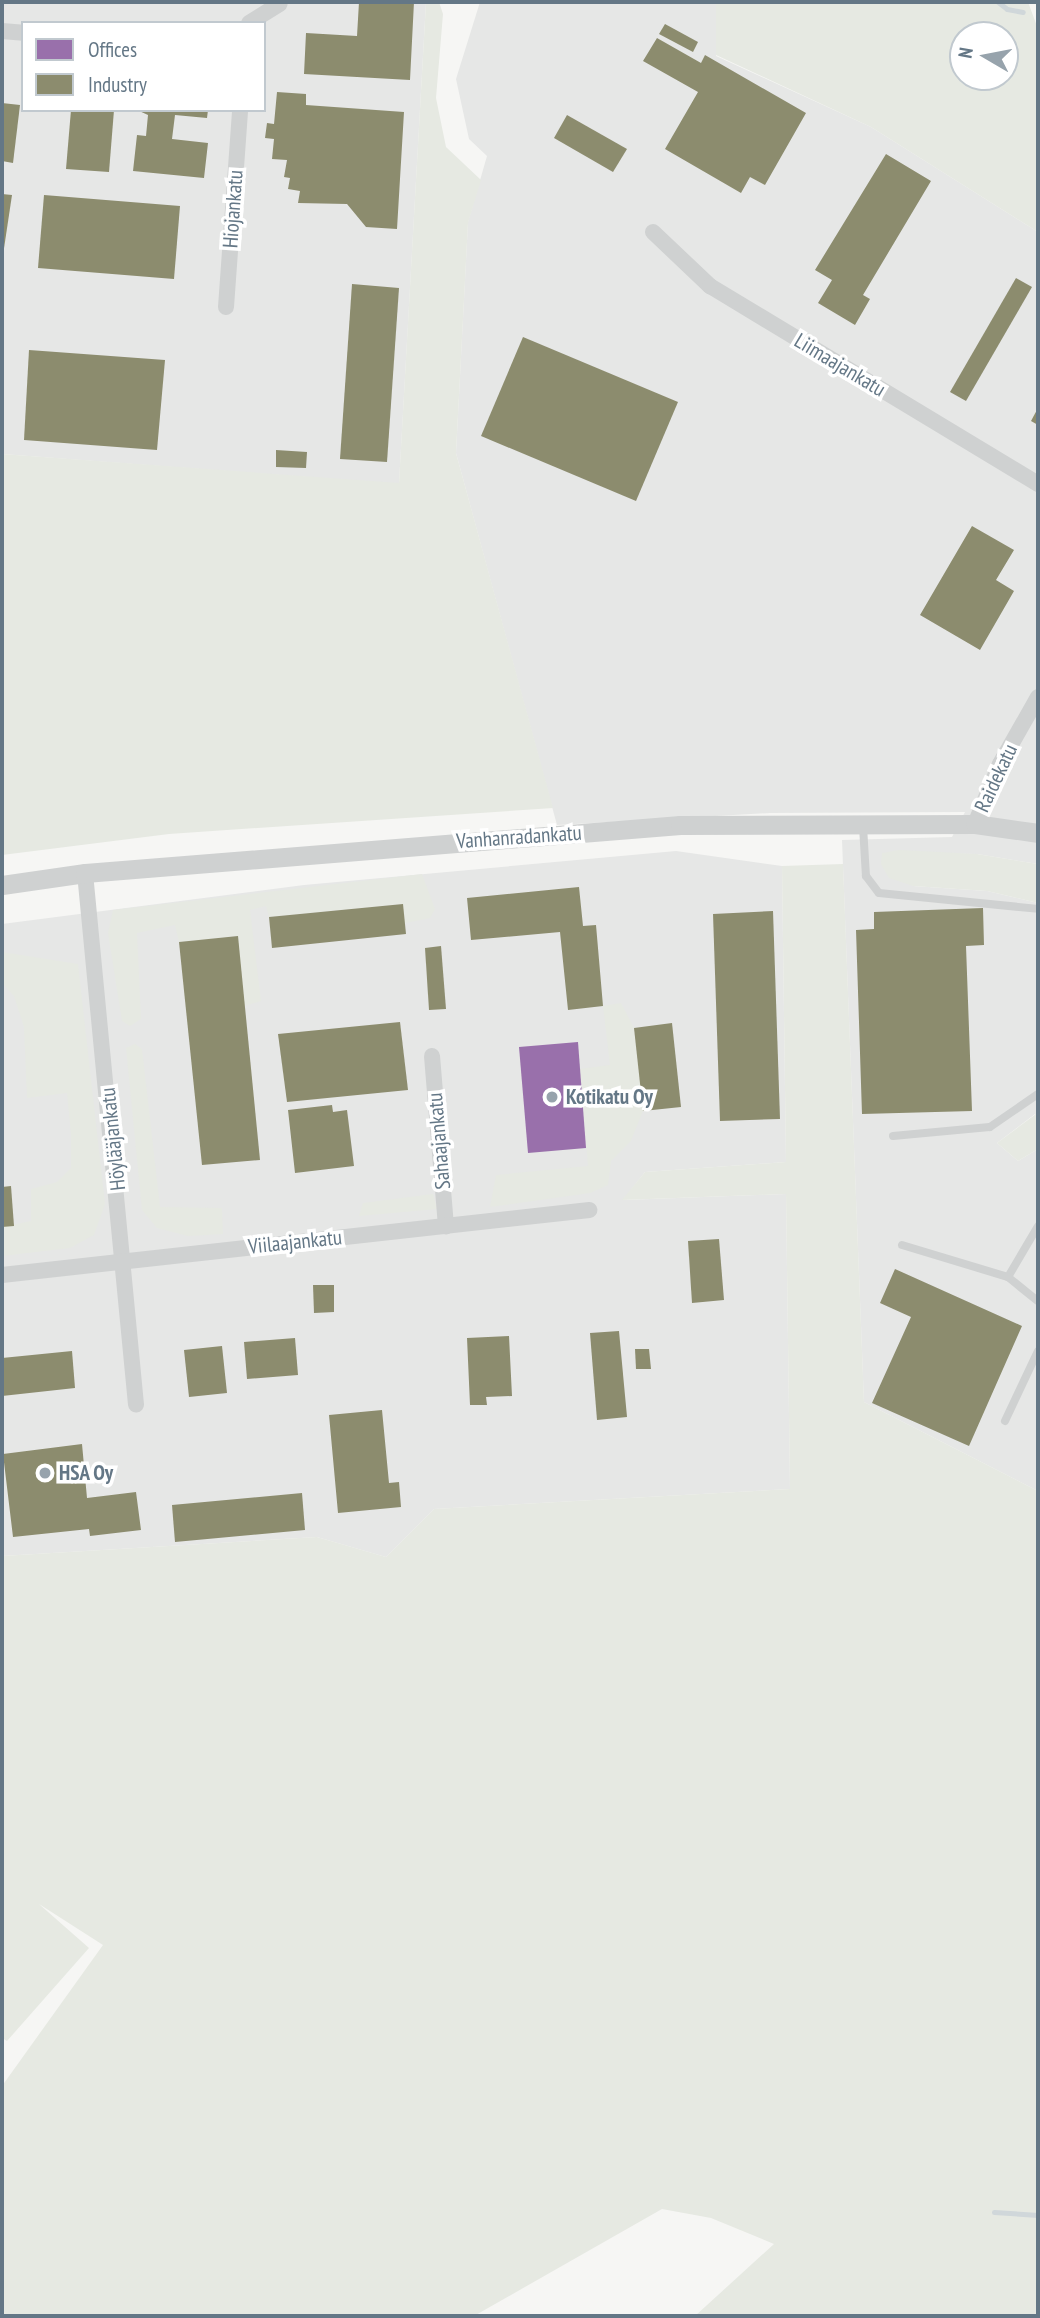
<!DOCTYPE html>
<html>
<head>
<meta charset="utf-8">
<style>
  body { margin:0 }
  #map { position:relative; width:1040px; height:2318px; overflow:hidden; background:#f6f6f4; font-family:"PT Sans Narrow",sans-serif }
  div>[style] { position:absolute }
  .built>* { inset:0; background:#e6e7e6 }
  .green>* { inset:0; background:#e6e9e2 }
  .offices>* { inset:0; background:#9970ab }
  .industry>* { inset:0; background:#8c8c6e }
  .stream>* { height:5px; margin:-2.5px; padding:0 2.5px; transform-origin:2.5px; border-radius:2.5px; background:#d0d7da }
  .service>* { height:8px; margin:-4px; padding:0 4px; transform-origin:4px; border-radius:4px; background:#cfd1d1 }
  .minor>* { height:16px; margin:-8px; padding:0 8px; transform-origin:8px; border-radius:8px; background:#cfd1d1 }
  .tertiary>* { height:19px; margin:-9.5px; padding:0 9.5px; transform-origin:9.5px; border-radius:9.5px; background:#cfd1d1 }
  .dots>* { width:19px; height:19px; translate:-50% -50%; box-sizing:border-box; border:4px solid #fff; border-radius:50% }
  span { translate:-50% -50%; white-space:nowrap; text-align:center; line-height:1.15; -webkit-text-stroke:7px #fff; paint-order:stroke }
  .street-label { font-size:21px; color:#647786 }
  .poi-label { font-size:21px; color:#647786; font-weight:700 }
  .left { translate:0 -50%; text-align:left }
  .frame { position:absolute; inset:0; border:4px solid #647786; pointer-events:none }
  .legend { position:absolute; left:21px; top:21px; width:245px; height:91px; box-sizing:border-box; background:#fff; border:2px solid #c1c9cf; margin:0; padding:9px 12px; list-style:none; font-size:21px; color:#647786 }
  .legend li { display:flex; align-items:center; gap:14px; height:35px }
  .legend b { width:35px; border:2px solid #c1c9cf }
  .north { position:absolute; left:949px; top:21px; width:70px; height:70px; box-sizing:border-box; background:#fff; border:2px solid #c1c9cf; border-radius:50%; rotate:280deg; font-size:19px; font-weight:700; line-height:28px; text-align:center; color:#647786 }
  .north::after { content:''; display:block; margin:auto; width:24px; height:32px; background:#97a3ac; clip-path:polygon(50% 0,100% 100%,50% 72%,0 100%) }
</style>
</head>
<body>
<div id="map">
  <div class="built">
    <div style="clip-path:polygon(evenodd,2px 2px,426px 2px,399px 484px,2px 454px,2px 2px,23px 23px,264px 23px,264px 110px,23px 110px,23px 23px)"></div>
    <div style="clip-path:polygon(480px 2px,716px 2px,716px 56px,871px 127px,1038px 232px,1038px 864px,977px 854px,882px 853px,913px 886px,987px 891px,1038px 903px,1038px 1118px,1035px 1114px,997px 1143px,1018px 1161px,1038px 1149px,1038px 1491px,864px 1402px,842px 840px,952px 837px,965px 812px,770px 813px,557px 825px,456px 453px,468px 222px,487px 156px,469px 139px,456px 79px)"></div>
    <div style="clip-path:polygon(676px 851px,782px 866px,786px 1162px,645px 1172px,623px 1200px,786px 1194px,790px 1489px,434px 1509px,386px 1557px,317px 1537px,2px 1556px,2px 924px,304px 885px)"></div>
  </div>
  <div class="green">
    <div style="clip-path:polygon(426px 2px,439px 2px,443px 14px,436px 98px,446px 147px,481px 180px,468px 223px,456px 453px,553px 808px,169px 834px,2px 855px,2px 454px,399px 483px)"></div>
    <div style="clip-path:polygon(evenodd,716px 2px,1028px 2px,1038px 29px,1038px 232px,871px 127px,716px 55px,716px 2px,963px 35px,1005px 35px,1005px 77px,963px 77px,963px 35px)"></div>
    <div style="clip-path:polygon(899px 850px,977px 854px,1038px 864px,1038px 903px,987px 891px,913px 886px,889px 878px,881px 864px,882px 853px)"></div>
    <div style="clip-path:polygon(843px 864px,864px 1402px,1038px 1491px,1038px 2316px,695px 2316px,774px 2244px,711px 2218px,662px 2209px,474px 2316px,2px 2316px,2px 2086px,103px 1945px,39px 1904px,89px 1948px,7px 2041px,2px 2038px,2px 1556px,317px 1537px,386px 1557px,434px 1509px,790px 1489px,786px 1194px,622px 1200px,645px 1172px,786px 1162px,782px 866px)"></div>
    <div style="clip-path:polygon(422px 874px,435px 909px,430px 918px,405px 923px,402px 904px,269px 917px,266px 906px,250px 910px,261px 1001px,244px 1006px,237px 936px,179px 942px,175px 925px,137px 933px,141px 1019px,130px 1026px,122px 1021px,108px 933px,113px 910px)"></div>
    <div style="clip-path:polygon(2px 952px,78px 964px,105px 1204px,94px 1235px,70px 1248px,2px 1256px,2px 1227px,31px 1221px,31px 1189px,57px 1182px,71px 1168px,71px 1134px,67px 1093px,27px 1098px,24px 1027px,14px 996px,2px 983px)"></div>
    <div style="clip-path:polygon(621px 1003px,634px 1028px,643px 1111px,631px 1141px,611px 1161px,608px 1185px,590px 1193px,490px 1207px,496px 1175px,588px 1166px,580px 1069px,610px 1065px,603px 1006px)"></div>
    <div style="clip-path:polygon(135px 1044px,142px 1049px,160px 1207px,222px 1208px,223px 1234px,188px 1236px,157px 1228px,142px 1210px,126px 1048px)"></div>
    <div style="clip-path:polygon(1036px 1114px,1038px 1149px,1018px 1161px,997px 1143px)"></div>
    <div style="clip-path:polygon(433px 1194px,437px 1209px,359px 1216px,363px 1203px)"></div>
  </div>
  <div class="offices">
    <div style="clip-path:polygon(578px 1042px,586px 1148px,528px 1153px,519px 1047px)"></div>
  </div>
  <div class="industry">
    <div style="clip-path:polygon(359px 2px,414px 2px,410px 80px,304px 74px,306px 33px,357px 36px)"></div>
    <div style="clip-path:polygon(665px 24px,698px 42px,693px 52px,659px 34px)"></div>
    <div style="clip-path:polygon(657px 38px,701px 63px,705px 55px,806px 113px,765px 185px,750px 177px,741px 193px,665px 149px,698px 92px,643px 61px)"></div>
    <div style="clip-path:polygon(277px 92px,306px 94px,306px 105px,404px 112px,397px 229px,366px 227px,347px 204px,298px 203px,300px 191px,288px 189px,290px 178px,284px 177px,287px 160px,272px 159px,274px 139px,265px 138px,267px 123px,274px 124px)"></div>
    <div style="clip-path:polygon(2px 103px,20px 105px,13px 163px,2px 161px)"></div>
    <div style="clip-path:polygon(71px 110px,114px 110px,109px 172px,66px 169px)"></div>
    <div style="clip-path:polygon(137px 110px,208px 110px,207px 118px,175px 115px,172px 139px,208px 143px,204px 178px,133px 171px,137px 135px,146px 136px,148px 115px)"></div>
    <div style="clip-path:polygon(567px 115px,627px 149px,613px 172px,554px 138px)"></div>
    <div style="clip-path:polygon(886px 154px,931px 181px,863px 295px,870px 299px,855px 325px,818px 303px,832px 280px,815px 270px)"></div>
    <div style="clip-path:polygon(2px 194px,12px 195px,3px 255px,2px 255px)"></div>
    <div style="clip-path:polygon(44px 195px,180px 206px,174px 279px,38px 268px)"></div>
    <div style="clip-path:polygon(1016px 278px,1032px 287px,966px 401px,950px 392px)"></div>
    <div style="clip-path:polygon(352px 284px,399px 288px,387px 462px,340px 459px)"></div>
    <div style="clip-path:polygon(523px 337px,678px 402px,636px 501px,481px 436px)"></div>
    <div style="clip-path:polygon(29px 350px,165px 360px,157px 450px,24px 440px)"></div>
    <div style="clip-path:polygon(1038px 408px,1038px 425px,1031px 421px)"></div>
    <div style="clip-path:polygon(276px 450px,307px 452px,306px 468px,276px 467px)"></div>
    <div style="clip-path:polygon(972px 526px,1014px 550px,996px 580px,1014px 591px,980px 650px,920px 615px)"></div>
    <div style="clip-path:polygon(579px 887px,583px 926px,596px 925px,603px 1006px,568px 1010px,560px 932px,471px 940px,467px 898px)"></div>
    <div style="clip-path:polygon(403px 904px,406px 934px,272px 948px,269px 917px)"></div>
    <div style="clip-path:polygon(983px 908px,984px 945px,966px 946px,972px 1111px,862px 1114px,856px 930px,874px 929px,874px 912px)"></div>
    <div style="clip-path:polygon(773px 911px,780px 1119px,720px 1121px,713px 914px)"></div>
    <div style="clip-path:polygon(238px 936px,260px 1160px,202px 1165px,179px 942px)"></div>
    <div style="clip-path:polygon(441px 946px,446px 1009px,429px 1010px,425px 948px)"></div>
    <div style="clip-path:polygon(400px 1022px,408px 1090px,287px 1102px,278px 1034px)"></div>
    <div style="clip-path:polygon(672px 1023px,681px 1107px,643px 1111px,634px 1028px)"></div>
    <div style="clip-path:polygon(332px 1105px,333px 1112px,347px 1110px,354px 1166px,295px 1173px,288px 1110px)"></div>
    <div style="clip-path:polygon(11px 1186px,14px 1226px,2px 1227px,2px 1187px)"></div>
    <div style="clip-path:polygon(719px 1239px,724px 1300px,692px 1303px,688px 1241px)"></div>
    <div style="clip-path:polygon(895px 1269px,1022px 1326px,969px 1446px,872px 1403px,911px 1317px,880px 1303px)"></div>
    <div style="clip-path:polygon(313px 1285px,334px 1285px,334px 1312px,314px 1313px)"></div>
    <div style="clip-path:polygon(619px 1331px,627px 1417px,597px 1420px,590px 1333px)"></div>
    <div style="clip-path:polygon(509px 1336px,512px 1396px,486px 1397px,487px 1405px,470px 1405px,467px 1338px)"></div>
    <div style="clip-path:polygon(295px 1338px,298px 1375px,247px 1379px,244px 1342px)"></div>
    <div style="clip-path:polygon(222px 1346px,227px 1393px,189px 1397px,184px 1350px)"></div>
    <div style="clip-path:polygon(635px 1349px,649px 1349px,651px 1369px,636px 1369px)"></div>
    <div style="clip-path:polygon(72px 1351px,75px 1388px,2px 1396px,2px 1358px)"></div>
    <div style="clip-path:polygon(382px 1410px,389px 1483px,399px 1482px,401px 1507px,338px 1513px,329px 1415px)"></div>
    <div style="clip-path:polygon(82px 1444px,87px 1498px,136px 1492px,141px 1530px,90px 1536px,89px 1529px,13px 1537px,3px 1454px)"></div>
    <div style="clip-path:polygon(302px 1493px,305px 1530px,175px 1542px,172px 1505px)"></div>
  </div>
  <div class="stream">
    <div style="left:998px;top:2px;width:11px;rotate:38deg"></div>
    <div style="left:1007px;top:9px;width:16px;rotate:11deg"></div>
    <div style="left:994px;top:2212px;width:44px;rotate:3.9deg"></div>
  </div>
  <div class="service">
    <div style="left:863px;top:826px;width:50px;rotate:86.6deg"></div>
    <div style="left:866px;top:876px;width:21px;rotate:53deg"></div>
    <div style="left:879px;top:893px;width:160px;rotate:5.7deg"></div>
    <div style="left:893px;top:1136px;width:97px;rotate:-5.3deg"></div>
    <div style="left:990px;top:1127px;width:58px;rotate:-34.5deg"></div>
    <div style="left:902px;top:1245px;width:111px;rotate:16.8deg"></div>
    <div style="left:1008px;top:1277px;width:59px;rotate:-59.5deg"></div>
    <div style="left:1008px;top:1277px;width:38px;rotate:39deg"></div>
    <div style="left:1005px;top:1421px;width:77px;rotate:-64.8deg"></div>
  </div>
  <div class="minor">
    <div style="left:249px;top:23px;width:36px;rotate:-32deg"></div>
    <div style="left:2px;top:31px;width:21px;rotate:5deg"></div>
    <div style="left:653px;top:232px;width:79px;rotate:43.5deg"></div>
    <div style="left:710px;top:286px;width:383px;rotate:31.1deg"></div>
    <div style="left:226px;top:307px;width:197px;rotate:-85.9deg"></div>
    <div style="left:975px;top:824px;width:65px;rotate:-67.4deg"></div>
    <div style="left:1000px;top:764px;width:77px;rotate:-60.4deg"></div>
    <div style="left:85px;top:873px;width:534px;rotate:84.52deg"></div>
    <div style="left:432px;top:1056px;width:171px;rotate:85.3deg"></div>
    <div style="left:2px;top:1275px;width:591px;rotate:-6.32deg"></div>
  </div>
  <div class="tertiary">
    <div style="left:2px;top:885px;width:84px;rotate:-8.2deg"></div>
    <div style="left:85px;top:873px;width:597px;rotate:-4.61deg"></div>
    <div style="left:680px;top:825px;width:295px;rotate:-0.2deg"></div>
    <div style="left:975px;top:824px;width:64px;rotate:8.1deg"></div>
  </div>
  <div class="dots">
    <div style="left:552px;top:1097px;background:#97a3ac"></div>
    <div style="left:45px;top:1473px;background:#97a3ac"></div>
  </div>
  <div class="street-label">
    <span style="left:233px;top:209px;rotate:-86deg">Hiojankatu</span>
    <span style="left:840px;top:365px;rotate:31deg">Liimaajankatu</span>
    <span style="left:996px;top:778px;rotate:-65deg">Raidekatu</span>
    <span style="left:519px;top:837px;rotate:-4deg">Vanhanradankatu</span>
    <span style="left:113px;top:1139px;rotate:-96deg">Höylääjankatu</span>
    <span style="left:439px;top:1141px;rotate:-95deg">Sahaajankatu</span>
    <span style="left:295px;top:1242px;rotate:-6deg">Viilaajankatu</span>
  </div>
  <div class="poi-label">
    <span class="left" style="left:566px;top:1097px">Kotikatu Oy</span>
    <span class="left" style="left:59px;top:1473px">HSA Oy</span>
  </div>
  <div class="frame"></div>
  <ul class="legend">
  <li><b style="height:19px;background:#9970ab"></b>Offices</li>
  <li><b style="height:19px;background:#8c8c6e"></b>Industry</li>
  </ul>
  <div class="north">N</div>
</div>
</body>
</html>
